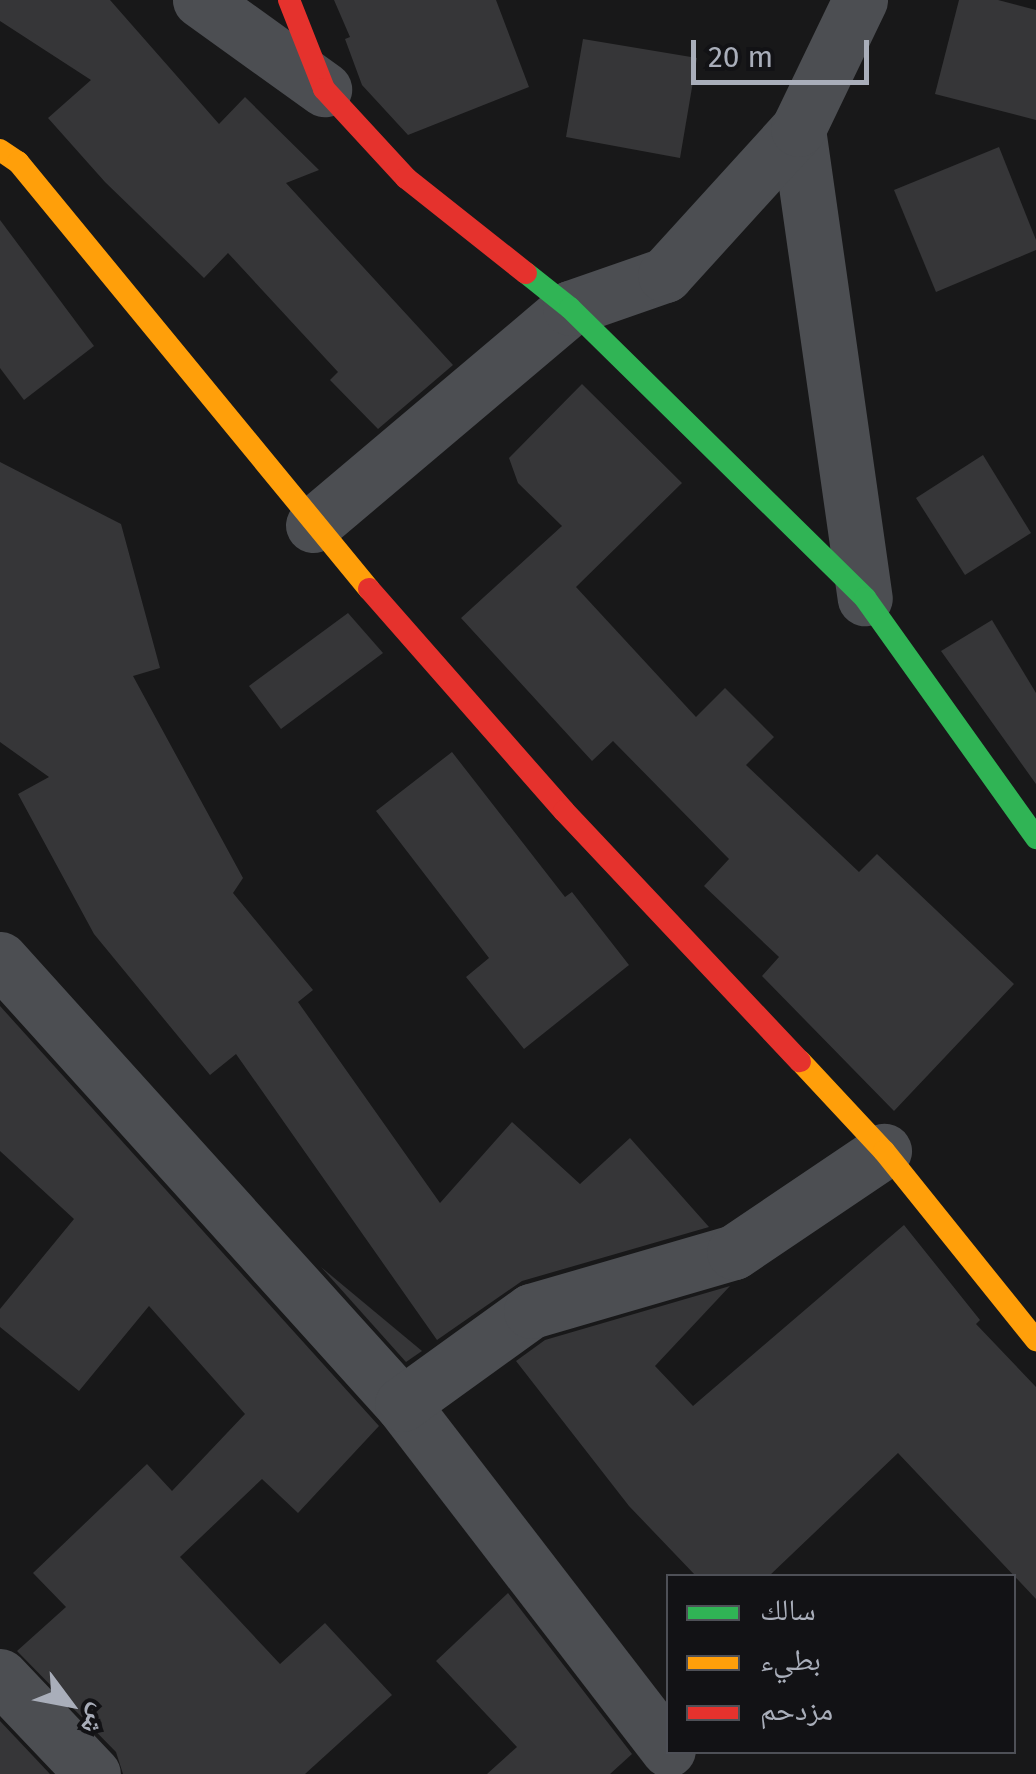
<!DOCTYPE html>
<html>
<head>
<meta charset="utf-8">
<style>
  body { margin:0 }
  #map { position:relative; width:1036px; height:1774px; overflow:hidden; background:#181819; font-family:"Fira Sans","Noto Naskh Arabic",sans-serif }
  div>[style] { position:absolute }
  .building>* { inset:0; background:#363638 }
  .street>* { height:55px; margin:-27.5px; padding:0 27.5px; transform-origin:27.5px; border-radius:27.5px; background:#4c4e52 }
  .fast>* { height:22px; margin:-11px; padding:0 11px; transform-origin:11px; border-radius:11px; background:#30b455 }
  .slow>* { height:22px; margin:-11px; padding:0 11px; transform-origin:11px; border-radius:11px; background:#ff9f0a }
  .jam>* { height:22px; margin:-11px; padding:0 11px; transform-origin:11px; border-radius:11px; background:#e5322d }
  span { translate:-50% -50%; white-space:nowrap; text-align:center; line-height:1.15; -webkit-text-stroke:8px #121215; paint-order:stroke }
  .legend { position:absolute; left:666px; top:1574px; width:350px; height:180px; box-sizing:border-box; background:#121215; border:2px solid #4e5057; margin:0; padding:12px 18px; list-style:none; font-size:30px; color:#a9aeba }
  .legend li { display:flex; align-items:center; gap:20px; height:50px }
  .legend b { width:50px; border:2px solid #4e5057 }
  .north { position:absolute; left:20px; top:1654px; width:100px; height:100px; -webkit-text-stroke:8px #121215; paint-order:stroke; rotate:122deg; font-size:28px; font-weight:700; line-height:40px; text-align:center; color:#a9aeba }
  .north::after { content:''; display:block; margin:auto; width:35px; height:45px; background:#a9aeba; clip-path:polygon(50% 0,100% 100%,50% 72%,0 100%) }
  .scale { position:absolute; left:691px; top:40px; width:178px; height:45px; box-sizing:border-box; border:5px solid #a9aeba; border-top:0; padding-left:12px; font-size:30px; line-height:35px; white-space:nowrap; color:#a9aeba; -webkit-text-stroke:8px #121215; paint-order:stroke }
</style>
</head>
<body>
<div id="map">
  <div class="building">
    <div style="clip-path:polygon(0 0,110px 0,219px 124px,245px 97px,319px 170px,286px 183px,453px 365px,378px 429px,330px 380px,338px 372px,228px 253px,204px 278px,105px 182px,48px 118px,91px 80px,0 21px)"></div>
    <div style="clip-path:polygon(334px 0,496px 0,529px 87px,408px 135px,362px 85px,345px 39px,350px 37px)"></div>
    <div style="clip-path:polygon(959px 0,998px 0,1036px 10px,1036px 120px,935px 94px)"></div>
    <div style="clip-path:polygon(583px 39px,697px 58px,680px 158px,566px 137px)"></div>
    <div style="clip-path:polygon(999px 147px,1036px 240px,1036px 250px,936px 292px,894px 190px)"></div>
    <div style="clip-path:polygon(0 220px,94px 346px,24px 400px,0 368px)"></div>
    <div style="clip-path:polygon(582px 384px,682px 483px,576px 587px,696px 717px,725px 688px,774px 737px,746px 765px,859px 872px,877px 854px,1014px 984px,894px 1111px,762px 976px,779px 957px,704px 886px,729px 859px,613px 741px,592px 761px,461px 618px,562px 526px,518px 483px,509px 458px)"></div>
    <div style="clip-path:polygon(983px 455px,1031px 533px,965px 575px,916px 498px)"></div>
    <div style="clip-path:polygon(0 462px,121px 524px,160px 668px,133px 676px,243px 878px,233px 893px,313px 990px,298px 1002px,440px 1203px,512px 1122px,580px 1184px,630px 1138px,709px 1227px,522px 1281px,437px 1340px,236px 1054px,210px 1075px,94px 934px,18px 794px,49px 777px,0 742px)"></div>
    <div style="clip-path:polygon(348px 613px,383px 653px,281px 729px,249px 686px)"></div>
    <div style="clip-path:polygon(992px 620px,1036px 693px,1036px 784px,941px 651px)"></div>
    <div style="clip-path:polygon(452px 752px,565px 897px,572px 892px,629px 965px,524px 1049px,466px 977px,489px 958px,376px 811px)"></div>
    <div style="clip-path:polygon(0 1006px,379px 1426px,298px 1513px,262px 1479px,180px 1557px,280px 1664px,325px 1623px,392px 1695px,305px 1774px,123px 1774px,116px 1752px,17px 1651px,66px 1607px,33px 1573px,147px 1464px,172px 1491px,245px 1414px,149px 1306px,79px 1391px,0 1327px,0 1309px,74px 1219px,0 1151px)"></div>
    <div style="clip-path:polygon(904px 1225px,980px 1320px,976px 1324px,1036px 1387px,1036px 1599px,898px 1453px,769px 1576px,696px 1576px,629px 1506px,516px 1361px,545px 1340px,730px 1286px,655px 1366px,693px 1406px)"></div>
    <div style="clip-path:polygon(321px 1267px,422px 1351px,406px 1362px)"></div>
    <div style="clip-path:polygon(508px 1593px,632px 1754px,610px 1774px,487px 1774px,517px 1747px,436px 1661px)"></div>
    <div style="clip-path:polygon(0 1721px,50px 1774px,0 1774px)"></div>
  </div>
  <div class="street">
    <div style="left:200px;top:0;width:153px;rotate:35.7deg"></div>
    <div style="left:798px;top:129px;width:474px;rotate:81.9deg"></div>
    <div style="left:313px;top:525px;width:336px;rotate:-40.2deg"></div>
    <div style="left:570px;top:308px;width:101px;rotate:-19.2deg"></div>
    <div style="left:665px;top:275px;width:197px;rotate:-47.7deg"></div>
    <div style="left:798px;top:129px;width:143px;rotate:-64.3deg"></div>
    <div style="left:0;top:959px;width:600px;rotate:47.91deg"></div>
    <div style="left:402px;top:1404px;width:436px;rotate:52.4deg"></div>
    <div style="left:402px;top:1404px;width:159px;rotate:-35.8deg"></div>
    <div style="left:531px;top:1311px;width:211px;rotate:-16.2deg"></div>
    <div style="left:734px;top:1252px;width:181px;rotate:-34deg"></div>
    <div style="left:0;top:1676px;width:135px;rotate:46.5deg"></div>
  </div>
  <div class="fast">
    <div style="left:526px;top:273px;width:56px;rotate:38.5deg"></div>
    <div style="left:570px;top:308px;width:414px;rotate:44.5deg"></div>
    <div style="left:865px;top:598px;width:295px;rotate:54.5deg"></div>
  </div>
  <div class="slow">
    <div style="left:0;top:150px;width:22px;rotate:34deg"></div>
    <div style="left:18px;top:162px;width:553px;rotate:50.58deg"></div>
    <div style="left:800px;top:1061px;width:123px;rotate:47deg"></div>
    <div style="left:884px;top:1151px;width:243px;rotate:51.2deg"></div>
  </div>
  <div class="jam">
    <div style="left:289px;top:0;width:96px;rotate:68.5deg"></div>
    <div style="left:324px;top:89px;width:121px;rotate:47.3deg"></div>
    <div style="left:406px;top:178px;width:153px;rotate:38.4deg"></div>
    <div style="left:369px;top:589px;width:295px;rotate:48.7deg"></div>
    <div style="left:564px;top:811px;width:344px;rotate:46.7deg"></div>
  </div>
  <ul class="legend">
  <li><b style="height:12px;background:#30b455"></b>سالك</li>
  <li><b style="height:12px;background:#ff9f0a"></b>بطيء</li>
  <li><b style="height:12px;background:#e5322d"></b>مزدحم</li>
  </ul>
  <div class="north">ش</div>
  <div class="scale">20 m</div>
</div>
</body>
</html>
